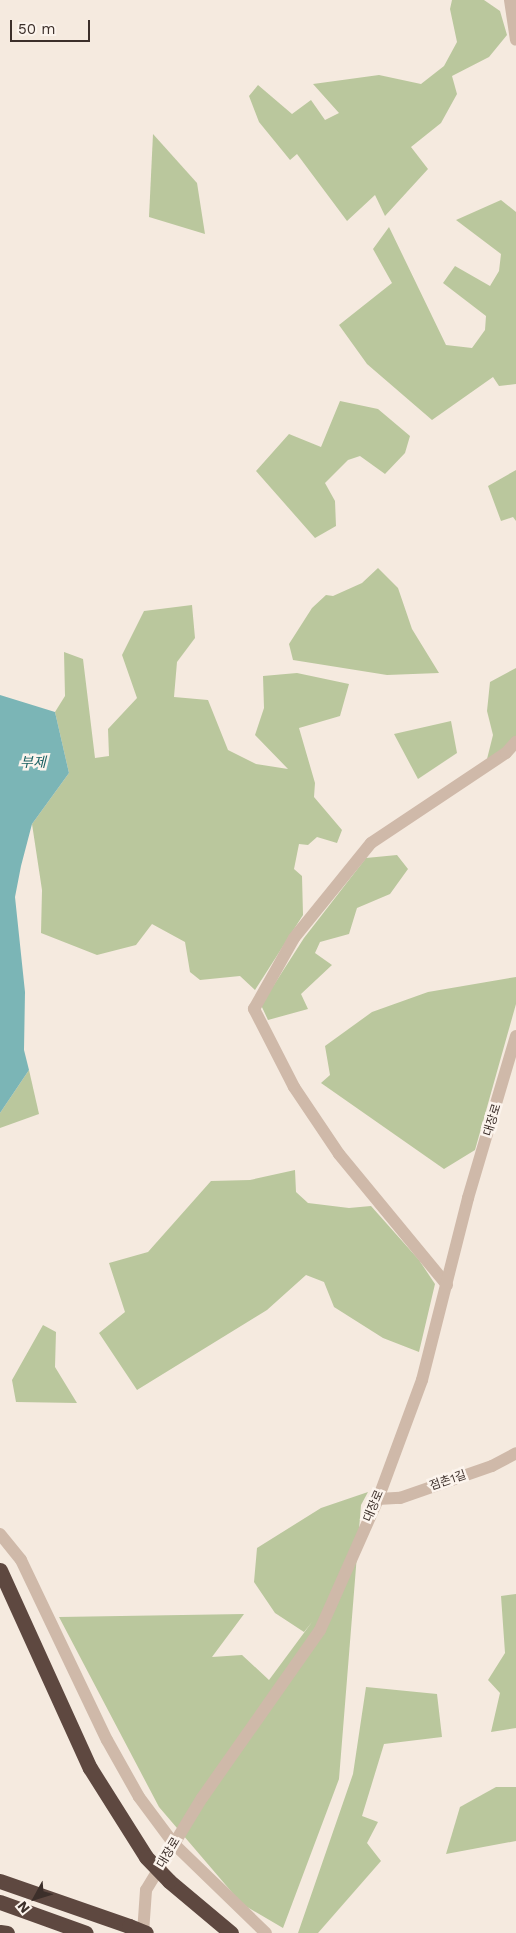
<!DOCTYPE html>
<html>
<head>
<meta charset="utf-8">
<style>
  body { margin:0 }
  #map { position:relative; width:516px; height:1933px; overflow:hidden; background:#f5eadf; font-family:"Work Sans","Noto Sans KR",sans-serif }
  div>[style] { position:absolute }
  .green>* { inset:0; background:#bac79d }
  .water>* { inset:0; background:#7bb5b6 }
  .minor>* { height:12px; margin:-6px; padding:0 6px; transform-origin:6px; border-radius:6px; background:#cfb9a9 }
  .highway>* { height:15px; margin:-7.5px; padding:0 7.5px; transform-origin:7.5px; border-radius:7.5px; background:#5e4840 }
  .highway-bridge>* { height:15px; margin:-7.5px; padding:0 7.5px; transform-origin:7.5px; border-radius:7.5px; background:#5e4840 }
  span { translate:-50% -50%; white-space:nowrap; text-align:center; line-height:1.15; -webkit-text-stroke:5px #fcf4ed; paint-order:stroke }
  .street-label { font-size:12px; color:#3c2f2a }
  .water-label { font-size:14px; color:#1a6062; font-style:italic }
  .north { position:absolute; left:10px; top:1873px; width:50px; height:50px; -webkit-text-stroke:4px #fcf4ed; paint-order:stroke; rotate:231deg; font-size:14px; font-weight:700; line-height:20px; text-align:center; color:#3c2f2a }
  .north::after { content:''; display:block; margin:auto; width:18px; height:22px; background:#3c2f2a; clip-path:polygon(50% 0,100% 100%,50% 72%,0 100%) }
  .scale { position:absolute; left:10px; top:20px; width:80px; height:22px; box-sizing:border-box; border:2px solid #3c2f2a; border-top:0; padding-left:6px; font-size:15px; line-height:18px; white-space:nowrap; color:#3c2f2a; -webkit-text-stroke:4px #fcf4ed; paint-order:stroke }
</style>
</head>
<body>
<div id="map">
  <div class="green">
    <div style="clip-path:polygon(452px 0,484px 0,500px 11px,507px 35px,489px 57px,452px 76px,457px 94px,441px 123px,411px 147px,428px 169px,385px 216px,375px 195px,347px 221px,297px 154px,290px 160px,259px 122px,249px 96px,258px 85px,292px 114px,311px 100px,325px 120px,339px 113px,313px 84px,379px 75px,421px 84px,444px 66px,457px 42px,450px 9px)"></div>
    <div style="clip-path:polygon(153px 134px,197px 183px,205px 234px,149px 217px)"></div>
    <div style="clip-path:polygon(501px 200px,516px 212px,516px 384px,499px 386px,493px 377px,432px 420px,367px 364px,339px 325px,392px 283px,373px 249px,389px 227px,446px 345px,472px 348px,485px 330px,486px 316px,443px 283px,455px 266px,490px 286px,499px 271px,501px 254px,456px 220px)"></div>
    <div style="clip-path:polygon(340px 401px,378px 409px,410px 436px,405px 453px,385px 474px,360px 456px,348px 460px,325px 483px,335px 501px,336px 526px,315px 538px,256px 471px,289px 434px,321px 447px)"></div>
    <div style="clip-path:polygon(516px 470px,516px 521px,513px 517px,501px 521px,488px 486px)"></div>
    <div style="clip-path:polygon(378px 568px,398px 588px,412px 629px,439px 673px,387px 675px,293px 660px,289px 644px,312px 608px,326px 595px,333px 596px,362px 583px)"></div>
    <div style="clip-path:polygon(192px 605px,195px 638px,177px 662px,174px 697px,208px 700px,228px 750px,256px 764px,288px 769px,255px 735px,264px 708px,263px 676px,297px 673px,349px 684px,340px 716px,299px 728px,315px 783px,314px 797px,342px 830px,337px 843px,317px 837px,308px 845px,299px 844px,294px 869px,302px 876px,303px 915px,255px 990px,240px 976px,200px 980px,190px 972px,185px 942px,152px 924px,136px 945px,97px 955px,41px 933px,42px 890px,32px 824px,69px 773px,55px 712px,65px 696px,64px 652px,83px 659px,95px 758px,109px 756px,108px 729px,137px 698px,122px 655px,144px 611px)"></div>
    <div style="clip-path:polygon(516px 668px,516px 744px,487px 759px,493px 735px,487px 711px,490px 682px)"></div>
    <div style="clip-path:polygon(451px 721px,457px 753px,418px 779px,394px 734px)"></div>
    <div style="clip-path:polygon(397px 855px,408px 869px,390px 894px,357px 908px,349px 934px,320px 942px,315px 953px,332px 965px,301px 994px,308px 1009px,268px 1020px,261px 1005px,304px 938px,366px 858px)"></div>
    <div style="clip-path:polygon(516px 977px,516px 1004px,475px 1150px,444px 1169px,321px 1083px,330px 1075px,325px 1046px,372px 1012px,428px 992px)"></div>
    <div style="clip-path:polygon(29px 1070px,39px 1114px,0 1128px,0 1113px)"></div>
    <div style="clip-path:polygon(295px 1170px,296px 1192px,308px 1203px,349px 1208px,371px 1206px,419px 1260px,435px 1284px,419px 1352px,383px 1338px,334px 1307px,324px 1282px,306px 1275px,267px 1310px,137px 1390px,99px 1333px,125px 1312px,109px 1263px,148px 1252px,211px 1181px,250px 1180px)"></div>
    <div style="clip-path:polygon(43px 1325px,56px 1332px,55px 1367px,77px 1403px,16px 1402px,12px 1380px)"></div>
    <div style="clip-path:polygon(368px 1492px,361px 1505px,339px 1779px,283px 1928px,242px 1904px,159px 1807px,59px 1617px,244px 1614px,212px 1657px,242px 1655px,269px 1680px,312px 1622px,304px 1632px,275px 1613px,254px 1582px,257px 1548px,321px 1508px)"></div>
    <div style="clip-path:polygon(516px 1594px,516px 1728px,491px 1732px,500px 1693px,488px 1680px,505px 1653px,501px 1596px)"></div>
    <div style="clip-path:polygon(366px 1687px,437px 1694px,442px 1737px,384px 1744px,362px 1816px,378px 1822px,367px 1843px,381px 1861px,318px 1933px,298px 1933px,353px 1774px)"></div>
    <div style="clip-path:polygon(496px 1787px,516px 1787px,516px 1841px,446px 1854px,460px 1807px)"></div>
  </div>
  <div class="water">
    <div style="clip-path:polygon(0 695px,55px 712px,69px 773px,32px 824px,21px 866px,15px 897px,25px 992px,24px 1050px,29px 1070px,0 1113px)"></div>
  </div>
  <div class="minor">
    <div style="left:510px;top:0;width:40px;rotate:81.5deg"></div>
    <div style="left:447px;top:1285px;width:170px;rotate:-129.5deg"></div>
    <div style="left:339px;top:1154px;width:81px;rotate:-123.9deg"></div>
    <div style="left:294px;top:1087px;width:88px;rotate:-117.1deg"></div>
    <div style="left:254px;top:1009px;width:81px;rotate:-60.6deg"></div>
    <div style="left:294px;top:938px;width:122px;rotate:-51deg"></div>
    <div style="left:371px;top:843px;width:162px;rotate:-33.7deg"></div>
    <div style="left:506px;top:753px;width:15px;rotate:-48deg"></div>
    <div style="left:378px;top:1499px;width:22px;rotate:-3deg"></div>
    <div style="left:400px;top:1498px;width:97px;rotate:-19.2deg"></div>
    <div style="left:492px;top:1466px;width:27px;rotate:-28deg"></div>
    <div style="left:0;top:1534px;width:33px;rotate:51deg"></div>
    <div style="left:21px;top:1560px;width:199px;rotate:64.5deg"></div>
    <div style="left:107px;top:1740px;width:65px;rotate:60.7deg"></div>
    <div style="left:139px;top:1797px;width:59px;rotate:53.3deg"></div>
    <div style="left:174px;top:1844px;width:128px;rotate:44.1deg"></div>
    <div style="left:143px;top:1933px;width:43px;rotate:-86deg"></div>
    <div style="left:146px;top:1890px;width:108px;rotate:-58.7deg"></div>
    <div style="left:202px;top:1798px;width:205px;rotate:-54.9deg"></div>
    <div style="left:320px;top:1630px;width:143px;rotate:-66.1deg"></div>
    <div style="left:378px;top:1499px;width:127px;rotate:-69.7deg"></div>
    <div style="left:422px;top:1380px;width:188px;rotate:-75.8deg"></div>
    <div style="left:468px;top:1198px;width:169px;rotate:-73.5deg"></div>
  </div>
  <div class="highway">
    <div style="left:0;top:1570px;width:217px;rotate:65.6deg"></div>
    <div style="left:90px;top:1768px;width:105px;rotate:57.8deg"></div>
    <div style="left:0;top:1881px;width:137px;rotate:19.2deg"></div>
    <div style="left:169px;top:1881px;width:81px;rotate:40deg"></div>
    <div style="left:0;top:1902px;width:91px;rotate:19.8deg"></div>
    <div style="left:0;top:1932px;width:7px;rotate:8deg"></div>
  </div>
  <div class="highway-bridge">
    <div style="left:146px;top:1857px;width:33px;rotate:46deg"></div>
    <div style="left:129px;top:1926px;width:18px;rotate:22deg"></div>
  </div>
  <div class="street-label">
    <span style="left:493px;top:1120px;rotate:-73deg">대장로</span>
    <span style="left:448px;top:1481px;rotate:-19deg">점촌1길</span>
    <span style="left:374px;top:1506px;rotate:-67deg">대장로</span>
    <span style="left:169px;top:1853px;rotate:-59deg">대장로</span>
  </div>
  <div class="water-label">
    <span style="left:33px;top:762px">부제</span>
  </div>
  <div class="north">N</div>
  <div class="scale">50 m</div>
</div>
</body>
</html>
